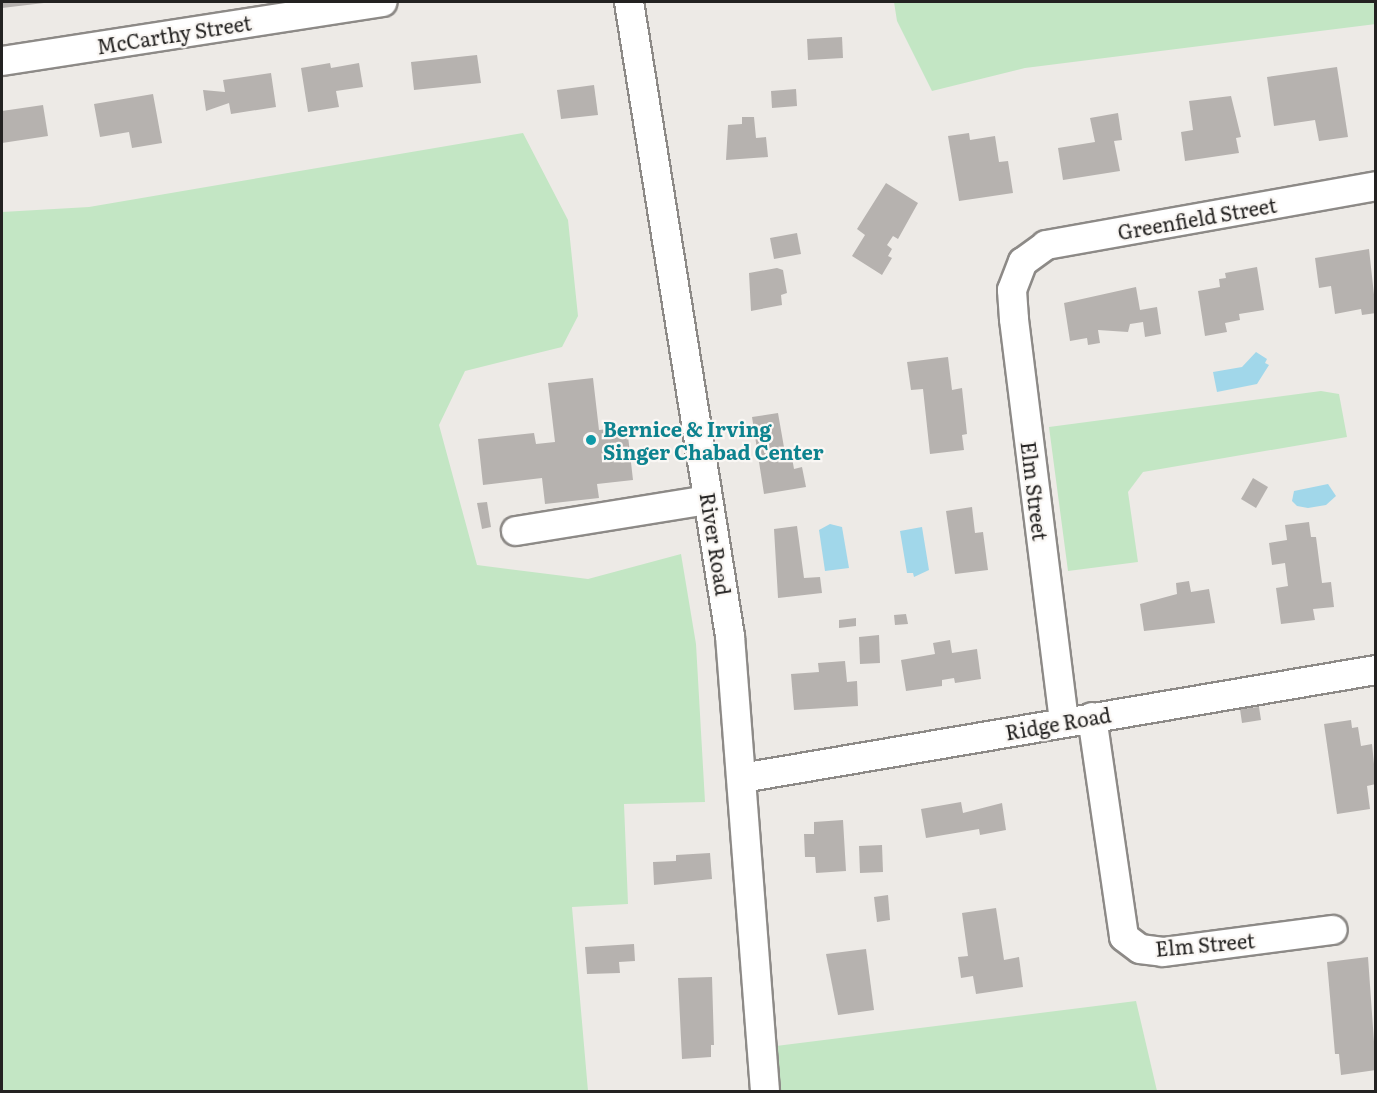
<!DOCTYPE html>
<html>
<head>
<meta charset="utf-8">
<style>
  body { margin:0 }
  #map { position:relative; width:1377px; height:1093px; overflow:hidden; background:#edeae6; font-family:Literata,serif }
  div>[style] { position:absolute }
  .green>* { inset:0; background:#c3e6c4 }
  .water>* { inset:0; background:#a1d7ea }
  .building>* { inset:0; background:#b6b2af }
  .roads { filter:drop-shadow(2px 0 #8d8a87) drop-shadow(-2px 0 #8d8a87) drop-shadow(0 2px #8d8a87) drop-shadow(0 -2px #8d8a87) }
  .minor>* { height:28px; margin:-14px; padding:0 14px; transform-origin:14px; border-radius:14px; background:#fff }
  .dots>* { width:16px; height:16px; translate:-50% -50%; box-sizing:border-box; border:3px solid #faf7f4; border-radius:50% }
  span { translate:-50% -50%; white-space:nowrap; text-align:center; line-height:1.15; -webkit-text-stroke:4.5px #faf7f4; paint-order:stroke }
  .street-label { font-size:20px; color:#232221 }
  .culture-label { font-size:20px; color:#0d838f; font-weight:700 }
  .left { translate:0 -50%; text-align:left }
  .frame { position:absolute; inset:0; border:3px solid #232221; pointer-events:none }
</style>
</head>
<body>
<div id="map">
  <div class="green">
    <div style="clip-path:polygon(894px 2px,1375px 2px,1376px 24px,1025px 68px,932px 91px,897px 21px)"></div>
    <div style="clip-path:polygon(523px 133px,568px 220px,578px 316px,562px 347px,465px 371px,439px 425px,477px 565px,588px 579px,681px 554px,696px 644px,705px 802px,624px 804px,628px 904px,572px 907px,588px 1091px,2px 1091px,2px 212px,89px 207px)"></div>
    <div style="clip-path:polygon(1321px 391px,1339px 394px,1347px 437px,1143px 472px,1128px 492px,1138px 562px,1068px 571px,1049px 427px)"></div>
    <div style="clip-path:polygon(1136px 1001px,1157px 1091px,779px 1091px,776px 1046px)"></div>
  </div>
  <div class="water">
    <div style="clip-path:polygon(1256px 352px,1267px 359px,1265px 363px,1269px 365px,1257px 384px,1217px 392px,1213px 372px,1242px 367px)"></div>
    <div style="clip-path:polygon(1328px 484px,1336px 496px,1326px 505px,1308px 508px,1297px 506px,1292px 501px,1294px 491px)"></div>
    <div style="clip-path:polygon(830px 524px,842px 527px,849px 568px,825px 571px,819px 530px)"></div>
    <div style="clip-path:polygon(922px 527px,929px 570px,914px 577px,913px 573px,907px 573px,900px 531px)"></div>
  </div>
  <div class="building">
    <div style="clip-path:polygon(2px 2px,44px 2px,44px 3px,2px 8px)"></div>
    <div style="clip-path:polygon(842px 37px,843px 58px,808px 60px,807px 39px)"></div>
    <div style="clip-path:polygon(477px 55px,481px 83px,414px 90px,411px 62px)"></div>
    <div style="clip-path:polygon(330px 63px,331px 68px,359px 63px,363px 87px,336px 91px,339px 107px,308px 112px,301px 68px)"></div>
    <div style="clip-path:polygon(1337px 67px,1348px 137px,1319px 141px,1315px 120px,1274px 126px,1267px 77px)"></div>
    <div style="clip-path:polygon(271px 73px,276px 107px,231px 114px,229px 103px,206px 111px,203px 90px,225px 92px,223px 80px)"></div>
    <div style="clip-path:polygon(594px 85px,598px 115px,561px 119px,557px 90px)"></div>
    <div style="clip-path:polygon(796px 89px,797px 106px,772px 108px,771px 91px)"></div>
    <div style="clip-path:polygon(153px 94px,162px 143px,132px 148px,129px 132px,100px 137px,94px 104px)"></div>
    <div style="clip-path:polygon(1231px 96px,1241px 137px,1236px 138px,1239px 153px,1185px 161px,1181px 132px,1193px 130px,1189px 101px)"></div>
    <div style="clip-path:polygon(43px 105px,48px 136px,2px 143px,2px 111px)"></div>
    <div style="clip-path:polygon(1118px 113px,1122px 140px,1114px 141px,1120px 171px,1063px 180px,1058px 148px,1095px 142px,1090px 118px)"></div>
    <div style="clip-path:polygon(742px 117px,754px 117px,756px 138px,766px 137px,768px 157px,726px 160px,728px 125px,742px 124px)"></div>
    <div style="clip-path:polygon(969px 133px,970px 140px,995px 136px,999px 162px,1008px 161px,1013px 193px,959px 201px,948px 136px)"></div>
    <div style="clip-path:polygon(886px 183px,918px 203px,898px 239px,893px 236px,887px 245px,892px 249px,888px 256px,892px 258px,882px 275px,852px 256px,865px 235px,857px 229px)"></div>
    <div style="clip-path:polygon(797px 233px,801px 254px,774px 259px,770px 238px)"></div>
    <div style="clip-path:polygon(1369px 249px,1376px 313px,1362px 315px,1361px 309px,1335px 314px,1331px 286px,1319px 288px,1315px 258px)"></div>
    <div style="clip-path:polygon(1257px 267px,1264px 310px,1239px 314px,1240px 320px,1225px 323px,1227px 332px,1205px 336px,1198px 291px,1220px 287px,1219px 279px,1226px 278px,1225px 273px)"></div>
    <div style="clip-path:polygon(777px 268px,783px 270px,787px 293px,781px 295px,782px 305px,751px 311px,749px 273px)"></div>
    <div style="clip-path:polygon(1136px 287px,1140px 310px,1157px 307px,1161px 334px,1145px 337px,1143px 322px,1130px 324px,1128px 332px,1098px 330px,1100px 343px,1088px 345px,1087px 338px,1070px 341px,1064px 303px)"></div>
    <div style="clip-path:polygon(948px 357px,952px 390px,962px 388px,967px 434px,962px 435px,964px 450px,930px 454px,923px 389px,911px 390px,907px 362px)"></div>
    <div style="clip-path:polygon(593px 378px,599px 430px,627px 427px,633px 480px,597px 484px,599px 498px,545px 504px,542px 478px,483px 485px,478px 439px,534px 433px,536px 444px,555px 442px,548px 383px)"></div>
    <div style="clip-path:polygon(778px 413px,785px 453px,791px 452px,794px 469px,802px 467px,806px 487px,764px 494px,752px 417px)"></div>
    <div style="clip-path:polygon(1253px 478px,1268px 487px,1256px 508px,1241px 499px)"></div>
    <div style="clip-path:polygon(487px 502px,491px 527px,482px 529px,477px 503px)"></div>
    <div style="clip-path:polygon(972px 507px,975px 533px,983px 532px,988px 570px,955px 574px,946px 511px)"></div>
    <div style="clip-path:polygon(1309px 522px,1311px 537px,1316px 537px,1322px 583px,1331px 582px,1334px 607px,1313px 609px,1315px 620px,1281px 624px,1276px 588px,1288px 586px,1285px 563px,1272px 565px,1269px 543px,1287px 540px,1285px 525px)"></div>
    <div style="clip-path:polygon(797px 526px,804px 578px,820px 577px,822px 593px,778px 598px,774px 529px)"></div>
    <div style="clip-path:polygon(1189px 581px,1191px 592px,1209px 589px,1215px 623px,1144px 631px,1140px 604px,1177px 594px,1176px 583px)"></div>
    <div style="clip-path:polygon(906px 614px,908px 624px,895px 625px,894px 615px)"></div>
    <div style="clip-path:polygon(856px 618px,856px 626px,839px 628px,839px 620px)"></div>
    <div style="clip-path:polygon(879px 635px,880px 663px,860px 664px,859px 637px)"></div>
    <div style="clip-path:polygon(950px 640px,952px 653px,977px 649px,981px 679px,955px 683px,954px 678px,942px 680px,942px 686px,906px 691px,901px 660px,935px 654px,933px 643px)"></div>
    <div style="clip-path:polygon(845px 661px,847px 682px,857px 681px,858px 706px,794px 710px,791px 674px,819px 672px,818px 663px)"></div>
    <div style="clip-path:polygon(1259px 707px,1261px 720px,1242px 723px,1240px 709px)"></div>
    <div style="clip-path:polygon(1351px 720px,1352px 728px,1358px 727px,1361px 746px,1372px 744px,1376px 784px,1367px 786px,1370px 809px,1337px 814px,1324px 724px)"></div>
    <div style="clip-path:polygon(961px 802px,963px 813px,1002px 803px,1006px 830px,980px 835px,979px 829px,926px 838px,921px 809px)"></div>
    <div style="clip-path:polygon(843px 820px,846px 871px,816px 873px,815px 857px,805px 857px,804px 834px,814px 834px,814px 822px)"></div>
    <div style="clip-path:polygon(882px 845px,883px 872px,860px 873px,859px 846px)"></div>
    <div style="clip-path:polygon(710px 853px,712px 879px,654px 885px,653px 862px,676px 861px,676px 855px)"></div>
    <div style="clip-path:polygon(888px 895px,890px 920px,877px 922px,874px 897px)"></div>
    <div style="clip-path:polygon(996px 908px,1004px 960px,1019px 957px,1023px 987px,976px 994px,973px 976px,961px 978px,958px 957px,968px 956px,962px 913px)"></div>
    <div style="clip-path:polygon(634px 944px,635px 961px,619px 962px,620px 973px,587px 974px,585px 947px)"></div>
    <div style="clip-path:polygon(866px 949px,874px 1010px,838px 1015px,826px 954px)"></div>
    <div style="clip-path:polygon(1368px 957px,1376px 1070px,1341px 1075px,1339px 1054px,1335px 1054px,1327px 962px)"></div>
    <div style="clip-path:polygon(712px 977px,714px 1045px,711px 1045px,711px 1057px,682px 1059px,678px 978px)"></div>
  </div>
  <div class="roads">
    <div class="minor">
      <div style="left:629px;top:2px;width:642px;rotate:80.95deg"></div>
      <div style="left:730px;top:636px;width:457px;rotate:85.6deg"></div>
      <div style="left:2px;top:61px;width:385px;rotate:-8.8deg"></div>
      <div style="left:516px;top:531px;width:194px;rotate:-9.2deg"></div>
      <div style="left:1092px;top:717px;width:222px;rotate:81.7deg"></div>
      <div style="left:1124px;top:937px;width:20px;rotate:37deg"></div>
      <div style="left:1140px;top:949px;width:23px;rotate:7deg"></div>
      <div style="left:1163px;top:952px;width:171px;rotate:-7.4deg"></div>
      <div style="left:1064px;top:721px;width:405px;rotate:-97.1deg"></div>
      <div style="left:1014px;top:319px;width:29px;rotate:-94deg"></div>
      <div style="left:1012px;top:290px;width:30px;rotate:-69deg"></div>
      <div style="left:1023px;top:262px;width:29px;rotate:-36deg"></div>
      <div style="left:1046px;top:245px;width:335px;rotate:-10.1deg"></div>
      <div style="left:742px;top:778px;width:643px;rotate:-9.67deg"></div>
    </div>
  </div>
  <div class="dots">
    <div style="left:591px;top:440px;background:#0f9aa8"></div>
  </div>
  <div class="street-label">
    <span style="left:174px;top:34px;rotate:-9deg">McCarthy Street</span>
    <span style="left:1197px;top:218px;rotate:-10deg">Greenfield Street</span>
    <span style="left:1035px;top:491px;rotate:83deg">Elm Street</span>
    <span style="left:716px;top:544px;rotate:81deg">River Road</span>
    <span style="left:1058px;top:723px;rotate:-10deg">Ridge Road</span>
    <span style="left:1205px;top:944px;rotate:-5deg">Elm Street</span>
  </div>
  <div class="culture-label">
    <span class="left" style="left:603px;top:440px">Bernice &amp; Irving<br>Singer Chabad Center</span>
  </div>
  <div class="frame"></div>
</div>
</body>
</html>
